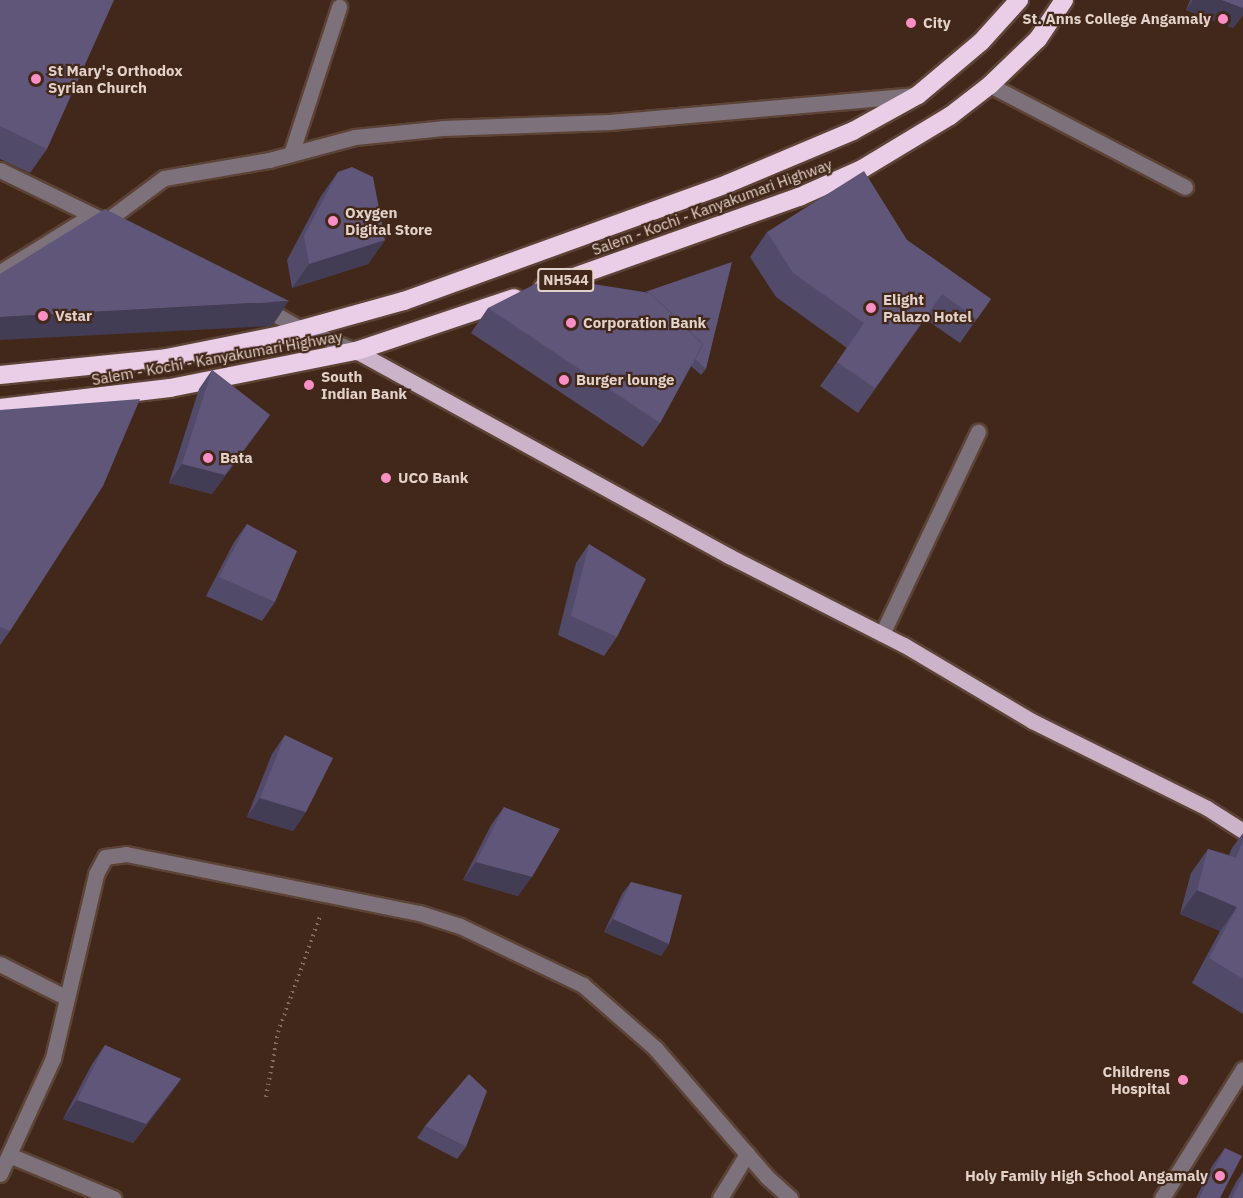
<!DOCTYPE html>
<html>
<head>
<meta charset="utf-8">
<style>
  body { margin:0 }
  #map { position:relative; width:1243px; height:1198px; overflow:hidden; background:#42281a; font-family:"IBM Plex Sans",sans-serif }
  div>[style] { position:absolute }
  .path>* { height:4px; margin-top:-2px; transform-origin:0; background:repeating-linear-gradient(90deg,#836d61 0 1.5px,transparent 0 6px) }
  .roads { filter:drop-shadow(2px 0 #5c4336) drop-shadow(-2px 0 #5c4336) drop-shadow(0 2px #5c4336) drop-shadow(0 -2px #5c4336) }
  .minor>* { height:15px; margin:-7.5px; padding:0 7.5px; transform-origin:7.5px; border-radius:7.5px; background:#7d727c }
  .major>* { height:15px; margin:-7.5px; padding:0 7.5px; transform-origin:7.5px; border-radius:7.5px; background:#cbb4ca }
  .highway>* { height:18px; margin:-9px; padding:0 9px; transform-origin:9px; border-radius:9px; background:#eacee8 }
  .wall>* { inset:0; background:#524a69 }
  .shaded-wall>* { inset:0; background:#423c55 }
  .building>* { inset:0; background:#5f567a }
  .dots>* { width:16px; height:16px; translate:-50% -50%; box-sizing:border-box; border:3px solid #42281a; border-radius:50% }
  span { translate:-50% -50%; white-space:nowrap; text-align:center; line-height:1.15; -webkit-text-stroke:4.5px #42281a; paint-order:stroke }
  .shield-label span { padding:2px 4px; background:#42281a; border:2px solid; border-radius:4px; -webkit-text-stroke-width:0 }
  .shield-label { font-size:14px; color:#e3d2c9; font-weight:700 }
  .poi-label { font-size:15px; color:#e3d2c9; font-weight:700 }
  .right { translate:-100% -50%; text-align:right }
  .left { translate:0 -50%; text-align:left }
  .street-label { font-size:15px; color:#e3d2c9 }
</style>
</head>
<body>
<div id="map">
  <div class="path">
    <div style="left:266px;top:1097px;width:66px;rotate:-79.5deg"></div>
    <div style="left:278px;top:1032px;width:126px;rotate:-70deg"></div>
  </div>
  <div class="roads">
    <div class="minor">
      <div style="left:990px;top:85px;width:220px;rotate:27.6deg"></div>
      <div style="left:291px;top:154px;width:155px;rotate:-71.9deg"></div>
      <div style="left:0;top:170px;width:126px;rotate:26deg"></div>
      <div style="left:106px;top:221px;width:72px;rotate:-36.6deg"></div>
      <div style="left:164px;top:178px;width:107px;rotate:-9.7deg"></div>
      <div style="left:269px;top:160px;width:89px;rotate:-15deg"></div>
      <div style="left:355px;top:137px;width:88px;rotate:-5.8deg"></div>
      <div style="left:443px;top:128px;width:165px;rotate:-2.1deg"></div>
      <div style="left:608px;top:122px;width:308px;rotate:-5deg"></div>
      <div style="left:0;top:272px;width:108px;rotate:-31.8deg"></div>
      <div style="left:261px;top:306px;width:44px;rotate:30.1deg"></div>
      <div style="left:299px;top:328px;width:61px;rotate:22deg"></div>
      <div style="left:882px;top:634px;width:224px;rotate:-64.6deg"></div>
      <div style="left:0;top:964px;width:75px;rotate:26.9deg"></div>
      <div style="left:9px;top:1155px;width:113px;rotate:22.5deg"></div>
      <div style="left:0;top:1174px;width:128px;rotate:-65.4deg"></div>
      <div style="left:53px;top:1058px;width:189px;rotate:-76.8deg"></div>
      <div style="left:96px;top:874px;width:19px;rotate:-62deg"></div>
      <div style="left:105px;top:857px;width:21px;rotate:-8deg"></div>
      <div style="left:126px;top:854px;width:299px;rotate:11.4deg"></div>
      <div style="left:419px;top:913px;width:43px;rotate:17.6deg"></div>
      <div style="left:460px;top:926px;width:136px;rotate:25.6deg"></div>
      <div style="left:583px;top:985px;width:96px;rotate:41.2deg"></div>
      <div style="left:655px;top:1048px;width:171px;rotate:49deg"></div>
      <div style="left:767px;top:1177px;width:31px;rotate:42deg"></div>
      <div style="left:720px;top:1198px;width:52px;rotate:-58.5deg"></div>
      <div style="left:1162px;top:1198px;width:152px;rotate:-57.9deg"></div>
    </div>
    <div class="major">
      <div style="left:356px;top:351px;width:426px;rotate:28.8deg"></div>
      <div style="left:729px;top:556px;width:196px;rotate:27deg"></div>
      <div style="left:904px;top:645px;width:149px;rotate:30.7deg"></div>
      <div style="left:1032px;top:721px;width:195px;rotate:26.4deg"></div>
      <div style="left:1207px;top:808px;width:43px;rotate:32.6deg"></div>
    </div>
    <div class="highway">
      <div style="left:543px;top:288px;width:272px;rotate:-19.6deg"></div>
      <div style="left:799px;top:197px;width:69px;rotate:-24deg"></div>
      <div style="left:862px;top:169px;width:103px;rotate:-31.1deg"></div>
      <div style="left:950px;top:116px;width:51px;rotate:-37.8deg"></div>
      <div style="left:990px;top:85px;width:66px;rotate:-43.8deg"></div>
      <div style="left:1038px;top:39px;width:47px;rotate:-56.3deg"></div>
      <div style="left:0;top:375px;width:167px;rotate:-5.8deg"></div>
      <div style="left:166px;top:358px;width:117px;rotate:-11.3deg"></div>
      <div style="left:281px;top:335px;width:128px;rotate:-15.5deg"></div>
      <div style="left:404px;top:301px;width:344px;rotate:-19.9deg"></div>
      <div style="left:727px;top:184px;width:137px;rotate:-22.8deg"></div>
      <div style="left:853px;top:131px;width:74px;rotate:-29deg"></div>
      <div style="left:918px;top:95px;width:82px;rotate:-40.1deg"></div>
      <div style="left:981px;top:42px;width:57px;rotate:-47.9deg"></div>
      <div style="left:0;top:408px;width:171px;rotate:-6.7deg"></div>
      <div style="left:170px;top:388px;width:190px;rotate:-11.3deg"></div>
      <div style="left:356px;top:351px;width:167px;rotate:-18.5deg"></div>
    </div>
  </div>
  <div class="wall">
    <div style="clip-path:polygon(0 0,47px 149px,30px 173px,0 159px)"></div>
    <div style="clip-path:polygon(1190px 0,1243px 0,1243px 15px,1233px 28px,1186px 10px)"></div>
    <div style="clip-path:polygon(338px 172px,385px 240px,368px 264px,292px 288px,287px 260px,321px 196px)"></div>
    <div style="clip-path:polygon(767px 232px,907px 240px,991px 299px,960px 343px,925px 319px,858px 413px,820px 386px,847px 348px,776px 297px,750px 257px)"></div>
    <div style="clip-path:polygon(645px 292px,706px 369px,701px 375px,691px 366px,660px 423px,643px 447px,471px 333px,488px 308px)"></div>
    <div style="clip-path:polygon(212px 370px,270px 415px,212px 494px,169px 483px,199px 389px)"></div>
    <div style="clip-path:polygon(0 410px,10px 631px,0 645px)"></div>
    <div style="clip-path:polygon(247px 524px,275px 602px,262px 621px,206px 596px,234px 542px)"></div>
    <div style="clip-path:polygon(589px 544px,617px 637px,604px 656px,558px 635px,576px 563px)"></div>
    <div style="clip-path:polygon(285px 735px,306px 812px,293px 831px,247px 817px,272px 754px)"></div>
    <div style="clip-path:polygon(504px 807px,518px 896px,463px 880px,491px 825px)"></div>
    <div style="clip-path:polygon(1243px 833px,1243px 1014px,1192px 983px,1220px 931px,1180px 914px,1191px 873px,1208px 849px,1229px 855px,1232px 848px)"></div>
    <div style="clip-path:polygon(631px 882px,669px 944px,661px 956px,604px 932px,622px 894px)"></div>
    <div style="clip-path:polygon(105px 1045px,181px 1079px,168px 1097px,133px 1143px,63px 1119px,92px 1064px)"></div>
    <div style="clip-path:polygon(425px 1126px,466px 1147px,457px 1159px,417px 1138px)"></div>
    <div style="clip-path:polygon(1225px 1148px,1220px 1198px,1196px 1198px,1212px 1166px)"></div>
    <div style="clip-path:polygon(1243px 1172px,1243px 1198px,1228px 1198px,1236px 1182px)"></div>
  </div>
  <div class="shaded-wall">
    <div style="clip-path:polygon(1193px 0,1222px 0,1243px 8px,1243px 15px,1233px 28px,1186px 10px)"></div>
    <div style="clip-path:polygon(385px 240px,368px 264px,292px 288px,309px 264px)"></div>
    <div style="clip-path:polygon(289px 301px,272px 326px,0 340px,0 317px)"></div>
    <div style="clip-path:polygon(270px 415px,212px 494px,169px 483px,182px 464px)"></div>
    <div style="clip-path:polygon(260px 798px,306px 812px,293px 831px,247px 817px)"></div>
    <div style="clip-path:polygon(476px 862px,532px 877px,518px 896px,463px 880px)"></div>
    <div style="clip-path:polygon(1197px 890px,1237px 907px,1220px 931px,1180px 914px)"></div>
    <div style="clip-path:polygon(613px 919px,669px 944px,661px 956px,604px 932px)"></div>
    <div style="clip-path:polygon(181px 1079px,168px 1097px,133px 1143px,63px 1119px,77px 1100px)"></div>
  </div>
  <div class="building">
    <div style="clip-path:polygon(0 0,114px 0,47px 149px,0 126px)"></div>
    <div style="clip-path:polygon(1222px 0,1243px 0,1243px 8px)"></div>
    <div style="clip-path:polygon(352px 167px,373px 177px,385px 240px,309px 264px,304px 236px,338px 172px)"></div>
    <div style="clip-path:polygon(864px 171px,907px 240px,991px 299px,977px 319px,942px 294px,875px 388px,837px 362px,864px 323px,793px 273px,767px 232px)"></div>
    <div style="clip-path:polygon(105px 209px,289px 301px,0 317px,0 274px)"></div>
    <div style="clip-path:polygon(732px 262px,706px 369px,695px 359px,703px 344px,650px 293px,645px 292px)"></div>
    <div style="clip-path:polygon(549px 277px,650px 293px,703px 344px,660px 423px,488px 308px)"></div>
    <div style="clip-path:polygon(212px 370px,270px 415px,225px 475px,182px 464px)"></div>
    <div style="clip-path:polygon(140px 399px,103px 486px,10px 631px,0 627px,0 410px)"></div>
    <div style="clip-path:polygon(247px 524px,297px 551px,275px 602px,219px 577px)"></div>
    <div style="clip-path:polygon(589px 544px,646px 579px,617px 637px,571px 616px)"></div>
    <div style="clip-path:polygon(285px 735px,333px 758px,306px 812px,260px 798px)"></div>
    <div style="clip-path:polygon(504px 807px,560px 829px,532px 877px,476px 862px)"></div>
    <div style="clip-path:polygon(1243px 840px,1243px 979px,1209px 958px,1237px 907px,1197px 890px,1208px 849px,1236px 858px)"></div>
    <div style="clip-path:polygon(631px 882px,682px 895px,669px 944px,613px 919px)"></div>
    <div style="clip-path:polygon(105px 1045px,181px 1079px,146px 1124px,77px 1100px)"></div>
    <div style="clip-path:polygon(469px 1074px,487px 1091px,466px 1147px,425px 1126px)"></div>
    <div style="clip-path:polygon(1225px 1148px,1242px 1156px,1220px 1198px,1199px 1198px)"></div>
    <div style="clip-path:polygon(1243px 1176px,1243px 1198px,1232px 1198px)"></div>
  </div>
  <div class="dots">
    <div style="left:1223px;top:19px;background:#fb8fc3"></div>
    <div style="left:911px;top:23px;background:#fb8fc3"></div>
    <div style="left:36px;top:79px;background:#fb8fc3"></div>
    <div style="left:333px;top:221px;background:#fb8fc3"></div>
    <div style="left:871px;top:308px;background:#fb8fc3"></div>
    <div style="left:43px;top:316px;background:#fb8fc3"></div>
    <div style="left:571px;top:323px;background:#fb8fc3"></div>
    <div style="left:564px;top:380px;background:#fb8fc3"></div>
    <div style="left:309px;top:385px;background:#fb8fc3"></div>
    <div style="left:208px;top:458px;background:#fb8fc3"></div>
    <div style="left:386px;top:478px;background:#fb8fc3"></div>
    <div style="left:1183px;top:1080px;background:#fb8fc3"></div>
    <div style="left:1220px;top:1176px;background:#fb8fc3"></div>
  </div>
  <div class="shield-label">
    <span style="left:566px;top:280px">NH544</span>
  </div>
  <div class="poi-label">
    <span class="right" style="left:1211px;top:19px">St. Anns College Angamaly</span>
    <span class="left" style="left:923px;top:23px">City</span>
    <span class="left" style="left:48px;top:79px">St Mary's Orthodox<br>Syrian Church</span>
    <span class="left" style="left:345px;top:221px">Oxygen<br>Digital Store</span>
    <span class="left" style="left:883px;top:308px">Elight<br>Palazo Hotel</span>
    <span class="left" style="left:55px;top:316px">Vstar</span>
    <span class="left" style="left:583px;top:323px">Corporation Bank</span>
    <span class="left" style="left:321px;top:385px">South<br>Indian Bank</span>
    <span class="left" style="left:576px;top:380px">Burger lounge</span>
    <span class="left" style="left:220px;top:458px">Bata</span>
    <span class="left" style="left:398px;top:478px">UCO Bank</span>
    <span class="right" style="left:1170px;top:1080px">Childrens<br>Hospital</span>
    <span class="right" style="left:1208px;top:1176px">Holy Family High School Angamaly</span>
  </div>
  <div class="street-label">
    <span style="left:712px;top:207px;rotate:-20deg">Salem - Kochi - Kanyakumari Highway</span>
    <span style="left:217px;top:358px;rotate:-10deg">Salem - Kochi - Kanyakumari Highway</span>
  </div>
</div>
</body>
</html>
